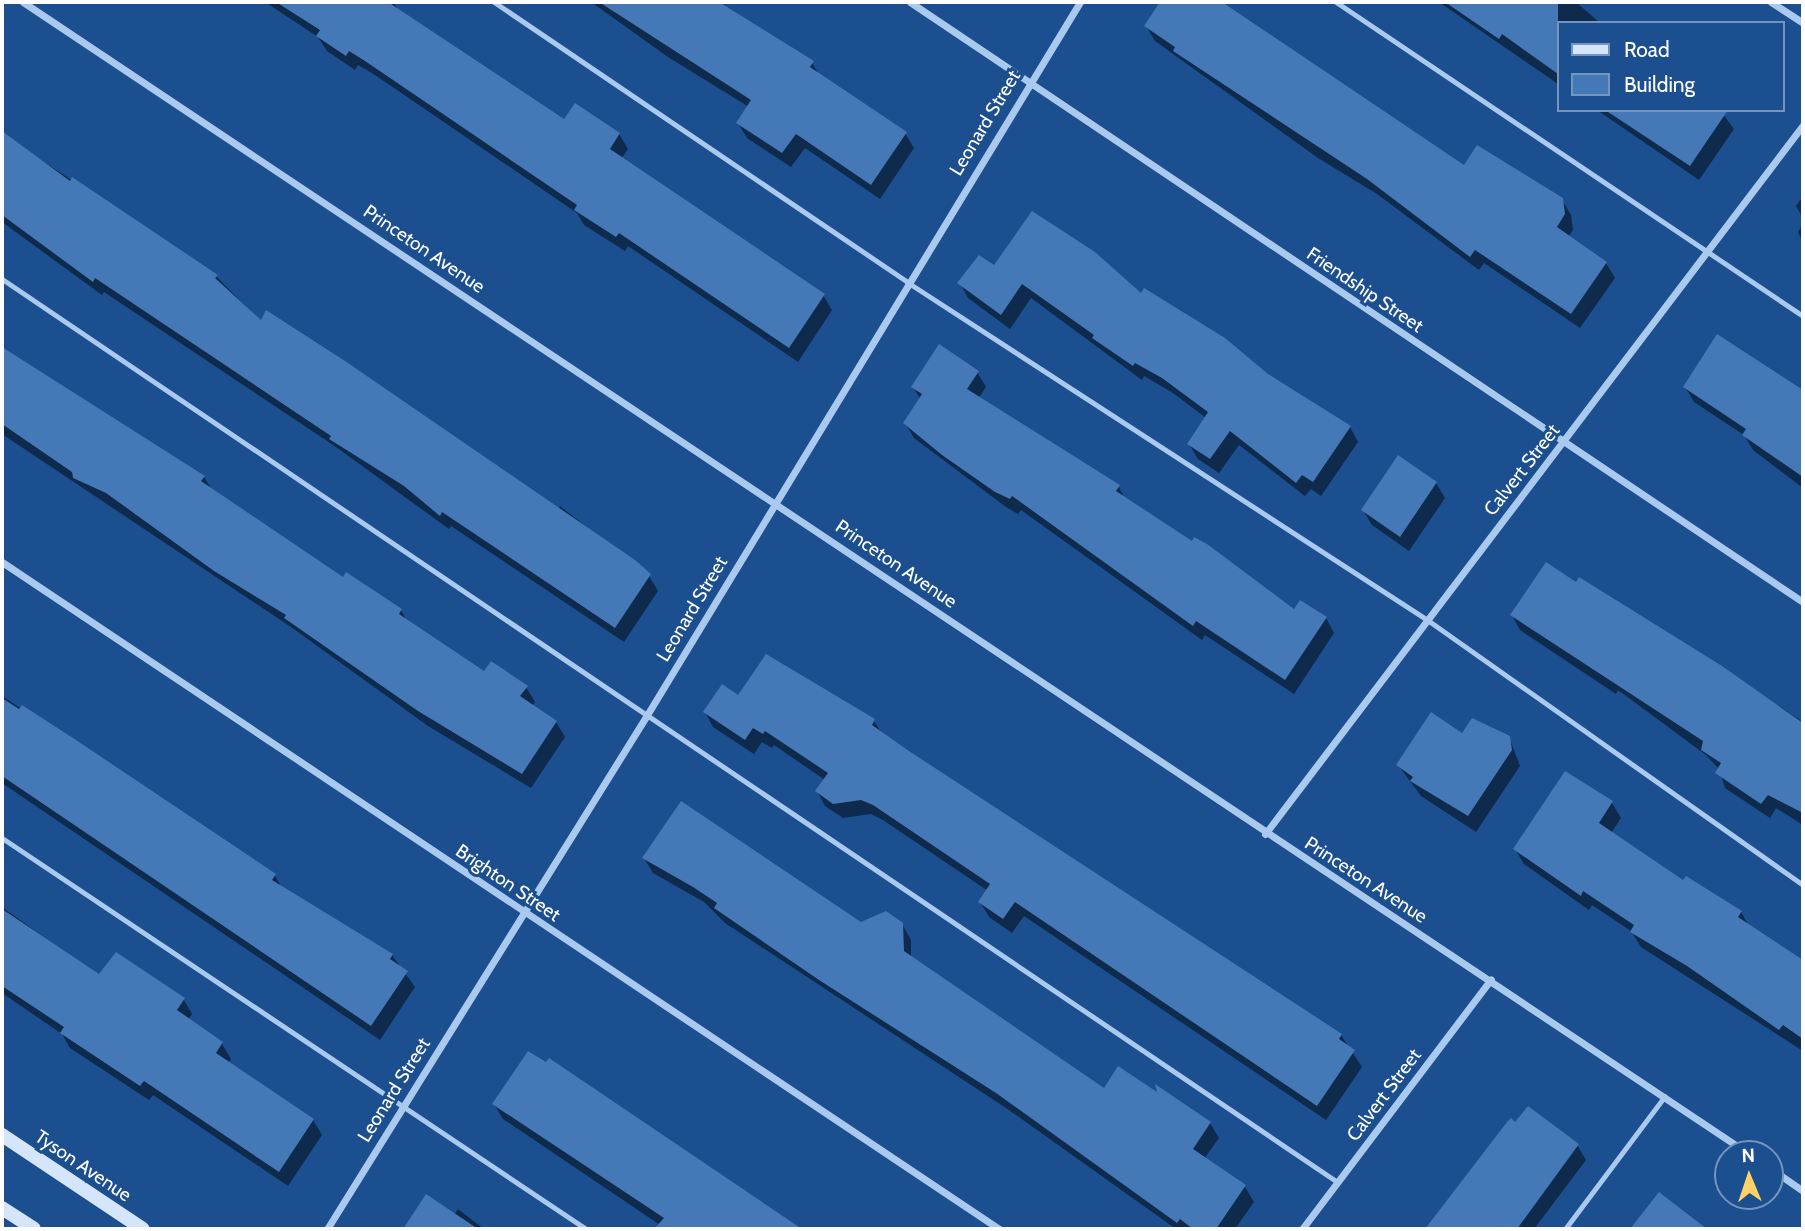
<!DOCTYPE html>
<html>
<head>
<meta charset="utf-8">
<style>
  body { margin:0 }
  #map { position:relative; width:1805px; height:1231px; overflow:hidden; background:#1b4f8f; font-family:Cabin,sans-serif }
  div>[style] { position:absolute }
  .shadow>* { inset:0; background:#0007 }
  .building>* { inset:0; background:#4478b7 }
  .lane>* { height:5px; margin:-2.5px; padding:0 2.5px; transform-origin:2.5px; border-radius:2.5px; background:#a9c9ee }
  .street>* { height:7px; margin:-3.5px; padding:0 3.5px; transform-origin:3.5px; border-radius:3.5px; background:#a9c9ee }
  .secondary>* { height:14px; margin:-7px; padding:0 7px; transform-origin:7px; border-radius:7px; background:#d6e6fa }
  span { translate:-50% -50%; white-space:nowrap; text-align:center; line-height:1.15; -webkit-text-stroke:6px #1b4f8f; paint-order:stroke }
  .street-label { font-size:19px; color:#fff }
  .frame { position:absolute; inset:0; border:4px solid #fff; pointer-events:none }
  .legend { position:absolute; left:1557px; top:21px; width:228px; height:91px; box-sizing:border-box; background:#1b4f8f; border:2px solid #7695bc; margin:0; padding:9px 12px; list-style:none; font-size:21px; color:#fff }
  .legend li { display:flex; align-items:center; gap:14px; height:35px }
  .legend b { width:35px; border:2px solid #7695bc }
  .north { position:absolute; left:1714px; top:1140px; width:70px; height:70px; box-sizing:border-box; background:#1b4f8f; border:2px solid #7695bc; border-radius:50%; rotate:358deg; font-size:19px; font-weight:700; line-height:28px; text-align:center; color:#fff }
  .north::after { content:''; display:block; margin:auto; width:24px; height:32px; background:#ffd166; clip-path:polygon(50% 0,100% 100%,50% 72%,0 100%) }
</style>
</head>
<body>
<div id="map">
  <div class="shadow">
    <div style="clip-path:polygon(265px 2px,393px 2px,400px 12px,564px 121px,619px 134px,628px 149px,621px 159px,823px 295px,832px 310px,798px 362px,628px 246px,625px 251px,584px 225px,577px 213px,375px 75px,358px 65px,355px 70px,327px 51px,318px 37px)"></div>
    <div style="clip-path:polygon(591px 2px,718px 2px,812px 63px,820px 76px,905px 133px,914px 148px,880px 199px,805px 148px,791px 167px,747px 138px,738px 123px,749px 107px,668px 57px)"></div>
    <div style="clip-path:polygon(1163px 2px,1220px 2px,1464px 167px,1562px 200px,1571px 215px,1573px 230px,1568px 237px,1606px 263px,1615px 278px,1580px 328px,1484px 263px,1479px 270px,1377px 194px,1318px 158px,1155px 41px,1146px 26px)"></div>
    <div style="clip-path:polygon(1439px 2px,1576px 2px,1600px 23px,1558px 23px,1558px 84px)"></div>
    <div style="clip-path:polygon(1597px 110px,1720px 110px,1734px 129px,1699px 180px)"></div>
    <div style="clip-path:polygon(2px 134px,216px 276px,262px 323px,558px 510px,560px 506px,649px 576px,658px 591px,624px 642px,451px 526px,449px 529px,336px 447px,104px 292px,102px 295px,2px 222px)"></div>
    <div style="clip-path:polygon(1803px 196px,1803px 218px,1796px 206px)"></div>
    <div style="clip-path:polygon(1803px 223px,1803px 243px,1798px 232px)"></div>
    <div style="clip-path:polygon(994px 268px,1141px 295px,1350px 427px,1358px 442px,1321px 496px,1311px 489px,1305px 496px,1239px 445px,1219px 473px,1198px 459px,1189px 444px,1206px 418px,1173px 393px,1144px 376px,1142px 380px,1031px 298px,1010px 329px,968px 298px,960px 283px)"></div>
    <div style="clip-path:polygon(1717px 336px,1803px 393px,1803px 488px,1753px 450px,1744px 435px,1694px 402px,1685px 387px)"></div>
    <div style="clip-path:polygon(2px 350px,204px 477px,212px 490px,344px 579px,401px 610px,407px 622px,484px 673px,526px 687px,535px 702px,532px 706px,556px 722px,565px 737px,531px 788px,428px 726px,291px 627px,2px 434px)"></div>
    <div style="clip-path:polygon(977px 372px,986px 387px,978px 399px,1118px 486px,1126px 500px,1295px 611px,1326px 618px,1334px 633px,1294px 694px,1205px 635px,1202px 640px,1021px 510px,1018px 514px,1006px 507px,914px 438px,905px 423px,921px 400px,913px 387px)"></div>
    <div style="clip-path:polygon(1436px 483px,1445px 498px,1409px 551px,1372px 525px,1363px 510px)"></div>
    <div style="clip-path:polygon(1576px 585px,1721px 667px,1803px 722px,1803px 825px,1776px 808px,1770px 818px,1725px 788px,1719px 769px,1706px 755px,1618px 690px,1616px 694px,1520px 630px,1512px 615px)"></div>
    <div style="clip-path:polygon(2px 696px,275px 876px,282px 888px,392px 955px,415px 987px,380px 1040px,2px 783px)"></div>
    <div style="clip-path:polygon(738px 697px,874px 721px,882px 734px,1341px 1035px,1362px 1067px,1326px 1120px,1024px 916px,1012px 933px,989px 917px,980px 902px,988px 891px,883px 820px,871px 814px,843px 818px,825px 806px,817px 791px,825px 780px,774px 745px,772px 748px,762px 742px,754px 754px,713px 727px,705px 712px)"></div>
    <div style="clip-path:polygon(1463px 736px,1509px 737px,1520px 766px,1476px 832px,1421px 796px,1398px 765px)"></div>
    <div style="clip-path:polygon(1566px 773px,1612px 803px,1621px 818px,1611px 833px,1683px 883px,1741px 912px,1749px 926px,1803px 962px,1803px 1051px,1641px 947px,1631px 931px,1592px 905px,1589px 910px,1524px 864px,1515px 849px)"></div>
    <div style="clip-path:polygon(644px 858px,860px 924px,902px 924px,911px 940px,911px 958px,1104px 1091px,1159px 1096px,1210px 1123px,1219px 1138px,1204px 1159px,1245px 1187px,1254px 1202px,1235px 1229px,1176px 1229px,1006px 1108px,725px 923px,704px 902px,653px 873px)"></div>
    <div style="clip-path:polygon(2px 907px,99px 977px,184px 1000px,192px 1014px,188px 1020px,222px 1044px,231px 1059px,228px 1063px,313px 1120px,322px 1135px,288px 1186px,153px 1095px,149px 1100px,70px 1048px,62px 1034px,2px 993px)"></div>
    <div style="clip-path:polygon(546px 1065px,666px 1138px,797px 1229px,666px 1229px,503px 1119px,494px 1104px)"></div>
    <div style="clip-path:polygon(1516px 1124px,1577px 1145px,1586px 1160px,1534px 1229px,1488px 1229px,1460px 1212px)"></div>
    <div style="clip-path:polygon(427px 1196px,454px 1215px,458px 1209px,484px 1229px,405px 1229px)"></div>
  </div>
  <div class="building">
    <div style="clip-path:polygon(276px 2px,388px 2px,564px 119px,575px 103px,620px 133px,610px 149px,825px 294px,789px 348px,619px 233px,616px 237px,574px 210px,577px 205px,365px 61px,349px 51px,346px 56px,316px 36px,320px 30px)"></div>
    <div style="clip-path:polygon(599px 2px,719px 2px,814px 61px,810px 67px,907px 132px,871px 185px,796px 134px,782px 153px,736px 123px,751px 100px)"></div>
    <div style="clip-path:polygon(1160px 2px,1222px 2px,1464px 165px,1477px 145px,1563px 198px,1565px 214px,1557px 227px,1607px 262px,1571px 314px,1475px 250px,1470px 257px,1367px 179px,1173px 51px,1175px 47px,1144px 26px)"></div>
    <div style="clip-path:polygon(1445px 2px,1558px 2px,1558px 74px,1502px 34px,1499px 39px)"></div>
    <div style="clip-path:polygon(1605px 110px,1728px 110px,1690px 166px)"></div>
    <div style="clip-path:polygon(2px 131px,70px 181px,72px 177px,218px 275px,215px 278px,261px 320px,266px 310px,345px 361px,635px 560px,651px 574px,615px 628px,442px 512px,440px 516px,404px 486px,329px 439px,331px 436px,95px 278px,93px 282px,2px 215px)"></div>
    <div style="clip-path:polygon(1032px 211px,1095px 252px,1141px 293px,1144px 288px,1225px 338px,1268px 374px,1351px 426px,1313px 482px,1302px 475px,1296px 483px,1230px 431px,1210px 459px,1187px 444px,1208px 412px,1162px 378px,1135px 363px,1133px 366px,1092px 338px,1094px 335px,1022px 284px,1001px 315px,957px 283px,979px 255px,994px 265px)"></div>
    <div style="clip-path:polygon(1717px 334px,1803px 390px,1803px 477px,1742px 435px,1746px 429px,1683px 387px)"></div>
    <div style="clip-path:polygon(939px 344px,979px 371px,967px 389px,1120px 485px,1116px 491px,1192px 541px,1194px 537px,1207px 544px,1294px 609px,1300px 600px,1327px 617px,1285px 680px,1196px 621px,1193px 626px,1012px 496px,1010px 499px,995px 492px,942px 455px,903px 423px,922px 394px,911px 387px)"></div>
    <div style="clip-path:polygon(2px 347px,205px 476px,201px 481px,343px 577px,346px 572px,402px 609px,399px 614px,484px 671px,491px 661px,528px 686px,520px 696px,557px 721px,522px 774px,418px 711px,284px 618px,286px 615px,214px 571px,106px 493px,73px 478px,72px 472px,2px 424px)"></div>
    <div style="clip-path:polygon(1398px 455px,1437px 482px,1400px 537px,1361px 510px)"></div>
    <div style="clip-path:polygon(1546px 562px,1576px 582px,1579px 577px,1722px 666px,1803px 723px,1803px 813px,1768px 795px,1761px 804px,1715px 773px,1721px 763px,1701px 750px,1703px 741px,1510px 615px)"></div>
    <div style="clip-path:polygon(766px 654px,875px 719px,872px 725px,909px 751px,1342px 1034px,1339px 1039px,1355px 1050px,1317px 1106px,1015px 902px,1003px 919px,978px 902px,990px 884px,873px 805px,861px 800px,833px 804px,815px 791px,828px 773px,765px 731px,763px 734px,753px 728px,745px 740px,703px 712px,722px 684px,738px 695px)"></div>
    <div style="clip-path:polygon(2px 698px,19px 709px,22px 705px,76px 740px,276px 874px,272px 880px,393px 954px,390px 959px,408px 971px,371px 1026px,2px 776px)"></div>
    <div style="clip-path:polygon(1431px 712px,1462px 733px,1472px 718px,1510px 736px,1512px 750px,1468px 816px,1410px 781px,1413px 777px,1396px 765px)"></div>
    <div style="clip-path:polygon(1565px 771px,1613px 801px,1599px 823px,1683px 880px,1686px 876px,1742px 911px,1738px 917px,1803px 960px,1803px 1039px,1783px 1025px,1779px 1030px,1687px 966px,1630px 932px,1634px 925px,1583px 891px,1581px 896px,1513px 849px)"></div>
    <div style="clip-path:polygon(681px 801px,861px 922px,886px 911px,903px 923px,904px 951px,1104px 1088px,1118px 1066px,1157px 1092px,1155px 1084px,1211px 1122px,1193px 1149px,1246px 1185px,1216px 1229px,1193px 1229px,1180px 1219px,1177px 1223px,996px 1093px,819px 980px,714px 908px,717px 903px,693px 887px,642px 858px)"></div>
    <div style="clip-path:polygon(2px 909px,99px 974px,116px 952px,185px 998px,177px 1010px,223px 1042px,216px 1053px,314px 1119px,279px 1172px,144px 1081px,140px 1086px,60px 1033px,64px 1027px,2px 986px)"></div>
    <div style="clip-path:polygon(528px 1051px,546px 1062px,549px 1058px,802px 1229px,654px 1229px,664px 1218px,492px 1104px)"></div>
    <div style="clip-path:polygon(1528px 1106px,1579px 1144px,1517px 1229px,1425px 1229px,1507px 1122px,1511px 1118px,1515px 1122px)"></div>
    <div style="clip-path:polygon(1659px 1192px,1707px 1229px,1630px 1229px)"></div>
    <div style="clip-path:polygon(426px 1194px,478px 1229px,403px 1229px)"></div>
  </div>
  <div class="lane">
    <div style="left:494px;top:2px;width:499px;rotate:34.1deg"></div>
    <div style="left:907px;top:282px;width:619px;rotate:33deg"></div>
    <div style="left:1426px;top:619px;width:461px;rotate:35.2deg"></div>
    <div style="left:1336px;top:2px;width:563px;rotate:33.92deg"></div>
    <div style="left:2px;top:279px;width:1612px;rotate:34.07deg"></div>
    <div style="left:2px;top:838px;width:703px;rotate:33.8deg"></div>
    <div style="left:1565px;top:1229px;width:166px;rotate:-53.1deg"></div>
  </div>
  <div class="street">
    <div style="left:23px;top:2px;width:2075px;rotate:33.72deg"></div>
    <div style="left:910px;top:2px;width:1076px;rotate:33.9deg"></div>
    <div style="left:1771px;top:2px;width:38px;rotate:33deg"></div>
    <div style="left:2px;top:562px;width:1200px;rotate:33.78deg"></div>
    <div style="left:1265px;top:834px;width:890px;rotate:-52.81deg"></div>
    <div style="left:1770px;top:1168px;width:40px;rotate:34.9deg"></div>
    <div style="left:327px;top:1229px;width:605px;rotate:-58.09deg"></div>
    <div style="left:647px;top:715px;width:834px;rotate:-58.73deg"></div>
    <div style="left:1302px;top:1229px;width:313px;rotate:-52.9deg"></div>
  </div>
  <div class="secondary">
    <div style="left:2px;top:1135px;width:169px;rotate:33.7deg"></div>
    <div style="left:2px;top:1208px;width:38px;rotate:33deg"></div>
  </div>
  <div class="street-label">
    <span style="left:985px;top:123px;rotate:-59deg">Leonard Street</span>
    <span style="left:424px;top:249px;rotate:34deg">Princeton Avenue</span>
    <span style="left:1365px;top:290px;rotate:34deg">Friendship Street</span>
    <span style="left:1522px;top:470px;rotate:-52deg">Calvert Street</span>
    <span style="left:896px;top:564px;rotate:34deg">Princeton Avenue</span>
    <span style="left:692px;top:609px;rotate:-59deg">Leonard Street</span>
    <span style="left:1366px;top:880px;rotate:33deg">Princeton Avenue</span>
    <span style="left:508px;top:883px;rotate:34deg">Brighton Street</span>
    <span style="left:394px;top:1090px;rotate:-58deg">Leonard Street</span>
    <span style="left:1384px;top:1095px;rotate:-53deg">Calvert Street</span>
    <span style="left:83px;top:1166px;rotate:34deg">Tyson Avenue</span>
  </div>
  <div class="frame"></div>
  <ul class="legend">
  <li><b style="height:9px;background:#d6e6fa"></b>Road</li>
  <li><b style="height:19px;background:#4478b7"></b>Building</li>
  </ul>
  <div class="north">N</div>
</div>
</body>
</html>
